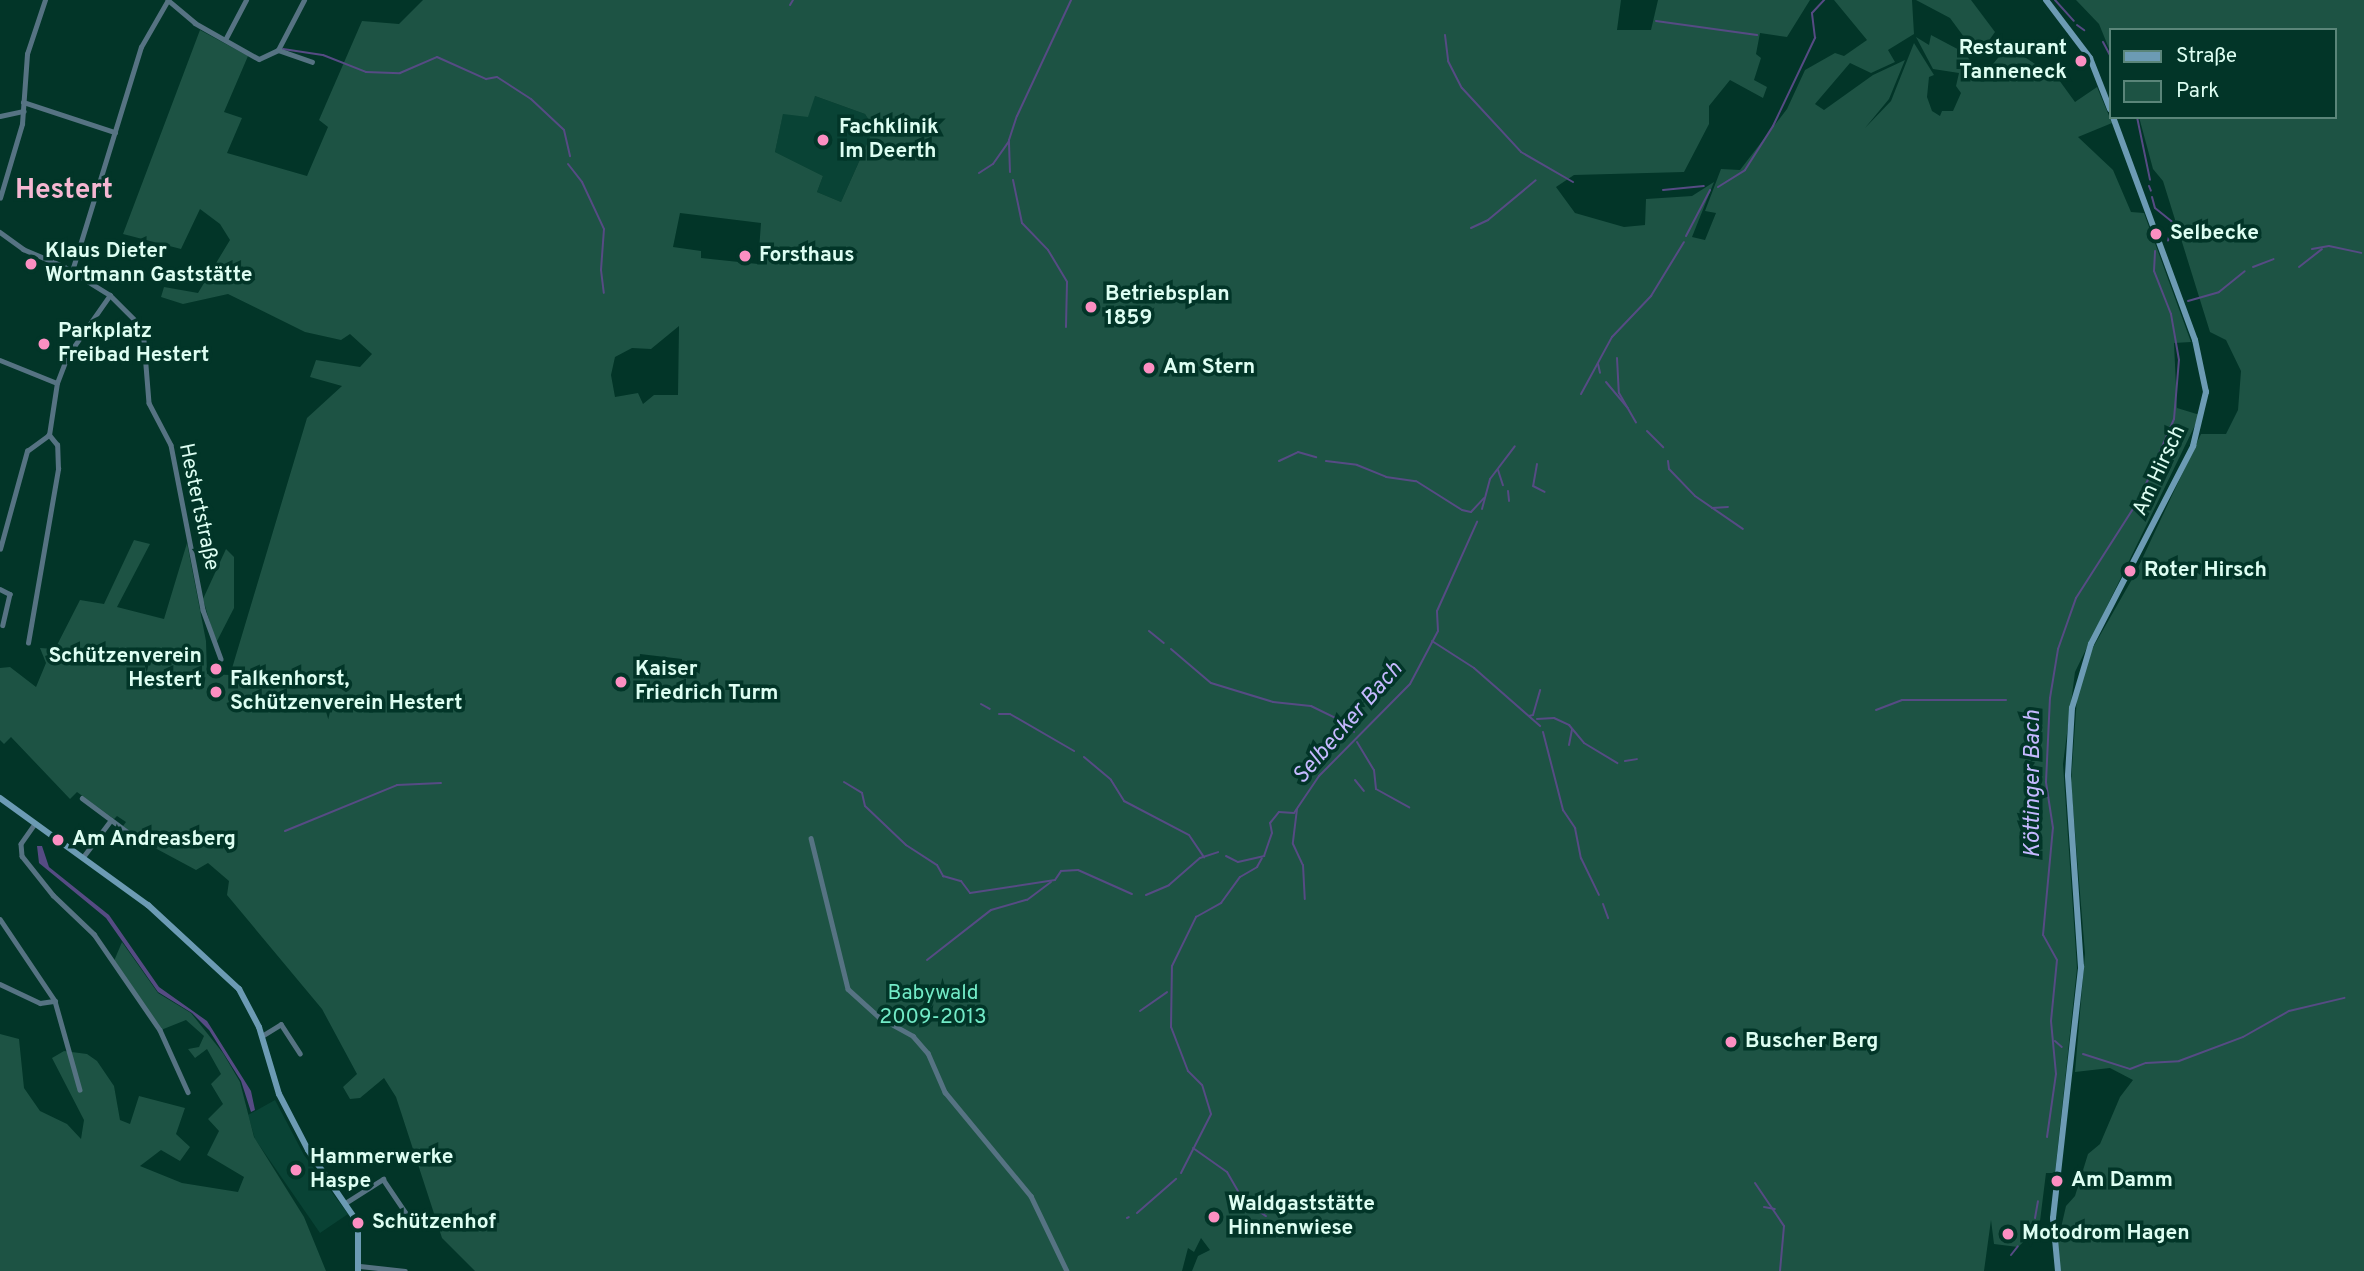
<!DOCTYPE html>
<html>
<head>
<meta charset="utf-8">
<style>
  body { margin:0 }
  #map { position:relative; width:2364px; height:1271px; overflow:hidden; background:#023528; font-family:Overpass,sans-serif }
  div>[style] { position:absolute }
  .built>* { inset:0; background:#094335 }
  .green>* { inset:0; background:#1d5344 }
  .water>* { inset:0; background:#564b84 }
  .stream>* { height:2px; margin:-1px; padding:0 1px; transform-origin:1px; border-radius:1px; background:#564b84 }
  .minor>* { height:4.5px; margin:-2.25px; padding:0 2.25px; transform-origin:2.25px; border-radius:2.25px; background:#567383 }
  .secondary>* { height:6px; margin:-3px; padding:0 3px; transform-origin:3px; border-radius:3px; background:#6c9bb4 }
  .dots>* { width:19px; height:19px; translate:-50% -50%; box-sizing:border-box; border:4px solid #023528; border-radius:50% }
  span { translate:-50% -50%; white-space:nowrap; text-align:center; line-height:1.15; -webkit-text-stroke:7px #023528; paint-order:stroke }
  .poi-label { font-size:21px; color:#ddfef2; font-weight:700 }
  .right { translate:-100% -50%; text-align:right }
  .left { translate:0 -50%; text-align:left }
  .street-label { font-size:21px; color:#ddfef2 }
  .park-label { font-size:21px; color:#72ebc7 }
  .water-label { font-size:23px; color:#c5b9ff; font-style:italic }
  .district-label { font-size:28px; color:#f6b7d2; font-weight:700 }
  .legend { position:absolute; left:2109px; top:28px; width:228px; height:91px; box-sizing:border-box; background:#023528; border:2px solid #5a8579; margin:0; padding:9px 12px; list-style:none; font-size:21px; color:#ddfef2 }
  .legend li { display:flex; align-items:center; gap:14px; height:35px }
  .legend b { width:35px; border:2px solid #5a8579 }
</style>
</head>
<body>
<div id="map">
  <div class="built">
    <div style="clip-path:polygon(815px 96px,865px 114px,874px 128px,841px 202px,817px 192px,823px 176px,775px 152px,783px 113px)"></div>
    <div style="clip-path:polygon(275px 1100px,304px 1155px,348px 1214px,320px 1233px,255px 1139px,248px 1115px)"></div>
  </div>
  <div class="green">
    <div style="clip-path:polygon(evenodd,423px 0,1621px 0,1617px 30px,1651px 30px,1658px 0,1810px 0,1787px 37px,1760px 33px,1756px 54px,1761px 58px,1754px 80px,1767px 87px,1763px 98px,1730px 80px,1709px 106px,1709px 124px,1684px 172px,1574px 175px,1556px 187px,1575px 213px,1624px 227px,1645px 225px,1646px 199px,1692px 196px,1714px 182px,1692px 237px,1705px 240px,1716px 213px,1705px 211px,1721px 169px,1740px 170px,1787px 109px,1805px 70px,1835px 53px,1844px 56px,1867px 40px,1834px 0,1912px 0,1914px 34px,1888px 50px,1895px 62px,1871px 73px,1850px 63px,1815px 104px,1824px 110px,1873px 75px,1905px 60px,1889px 99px,1865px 128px,1891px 101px,1914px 43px,1934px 75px,1929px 77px,1927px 97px,1932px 111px,1940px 116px,1942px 111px,1953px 111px,1961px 93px,1956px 86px,1959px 73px,1933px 69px,1916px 37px,1929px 45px,1931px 35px,1965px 53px,1975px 68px,1987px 71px,2008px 46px,2059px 80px,2075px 102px,2097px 87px,2112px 123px,2078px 137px,2113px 170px,2131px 212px,2144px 213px,2191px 342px,2174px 343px,2177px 408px,2200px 415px,2075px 672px,2063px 764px,2077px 968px,2055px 1173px,2046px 1173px,2040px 1221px,2032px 1234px,2018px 1247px,1994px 1244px,1991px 1220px,1984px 1271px,1192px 1271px,1198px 1256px,1210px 1250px,1201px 1238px,1194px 1252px,1188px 1248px,1182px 1271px,475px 1271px,442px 1238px,396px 1097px,384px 1078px,360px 1098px,350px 1099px,343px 1087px,357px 1074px,322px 1009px,227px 895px,229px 881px,208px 863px,196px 870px,142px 841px,123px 826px,126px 822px,117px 816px,114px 819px,77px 792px,70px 799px,11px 737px,4px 744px,0 740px,0 668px,10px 667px,36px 687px,46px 663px,40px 648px,55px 649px,80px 600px,104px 604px,134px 540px,150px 544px,117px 607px,164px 619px,187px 543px,206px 641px,207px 674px,230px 675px,307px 418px,342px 386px,310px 377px,316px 360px,360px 367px,372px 354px,350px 334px,341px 340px,305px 332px,228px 294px,183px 304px,161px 297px,164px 287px,198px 293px,230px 240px,220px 224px,200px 209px,181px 249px,123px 234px,200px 30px,248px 56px,224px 112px,242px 118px,227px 153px,307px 176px,328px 127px,319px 120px,362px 21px,399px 24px,423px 0,815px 96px,865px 114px,874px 128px,841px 202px,817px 192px,823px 176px,775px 152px,783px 114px,808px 117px,815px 96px,423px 0,680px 213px,761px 223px,758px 264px,701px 258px,701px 251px,673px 247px,680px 213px,423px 0,679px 326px,678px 395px,654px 395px,643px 404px,638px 393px,615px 397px,611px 375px,615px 357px,632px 348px,651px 349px,679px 326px,423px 0,640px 654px,682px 659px,681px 672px,639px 667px,640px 654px)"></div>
    <div style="clip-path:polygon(1916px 0,1971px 0,1995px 32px,1978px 56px,1950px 18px)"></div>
    <div style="clip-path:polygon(2076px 0,2364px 0,2364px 1271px,2061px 1271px,2055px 1254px,2066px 1206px,2075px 1196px,2088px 1154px,2100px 1144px,2120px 1097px,2133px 1080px,2110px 1068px,2075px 1072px,2085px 954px,2071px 783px,2077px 697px,2091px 651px,2135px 574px,2201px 434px,2226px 434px,2238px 410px,2241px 371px,2226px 340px,2210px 332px,2163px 181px,2153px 169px,2139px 117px,2334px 117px,2334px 30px,2110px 30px,2110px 51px,2099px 24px)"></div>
    <div style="clip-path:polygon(226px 549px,234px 557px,234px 608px,216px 643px,203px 599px)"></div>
    <div style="clip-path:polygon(122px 942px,158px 993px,191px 1013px,223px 1053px,240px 1082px,254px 1137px,304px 1217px,326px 1271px,0 1271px,0 1034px,19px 1039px,24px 1088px,40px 1111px,67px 1124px,81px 1139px,84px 1120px,52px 1058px,64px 1051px,87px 1054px,97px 1061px,114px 1086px,120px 1120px,130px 1124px,139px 1096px,185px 1108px,176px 1134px,190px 1147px,180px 1161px,161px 1150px,140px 1166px,182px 1183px,238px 1192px,244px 1177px,207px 1155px,219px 1131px,208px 1119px,223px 1104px,211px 1084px,221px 1074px,207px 1049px,195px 1058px,188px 1049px,199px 1047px,204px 1036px,186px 1020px,161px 1030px,114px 961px)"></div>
  </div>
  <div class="water">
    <div style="clip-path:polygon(37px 846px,42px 846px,49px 867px,109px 915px,159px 987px,207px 1021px,251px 1091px,255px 1110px,251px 1112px,241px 1081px,209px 1030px,192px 1013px,158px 992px,106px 918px,39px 863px)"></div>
  </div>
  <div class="stream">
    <div style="left:2055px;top:0;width:28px;rotate:48deg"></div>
    <div style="left:790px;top:5px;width:6px;rotate:-59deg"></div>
    <div style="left:1656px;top:21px;width:102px;rotate:7.9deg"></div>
    <div style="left:2077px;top:25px;width:9px;rotate:36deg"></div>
    <div style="left:1445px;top:35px;width:26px;rotate:83deg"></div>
    <div style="left:1448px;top:61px;width:30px;rotate:63deg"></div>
    <div style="left:1462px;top:88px;width:87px;rotate:47.3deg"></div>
    <div style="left:1521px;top:152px;width:60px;rotate:30deg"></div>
    <div style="left:2103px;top:42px;width:15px;rotate:62deg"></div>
    <div style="left:283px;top:49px;width:40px;rotate:8.5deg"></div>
    <div style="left:323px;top:55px;width:46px;rotate:21.6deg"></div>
    <div style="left:366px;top:72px;width:34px;rotate:2deg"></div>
    <div style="left:400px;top:73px;width:40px;rotate:-23.4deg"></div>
    <div style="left:437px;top:57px;width:54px;rotate:24.2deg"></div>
    <div style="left:486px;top:79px;width:11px;rotate:-10deg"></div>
    <div style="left:497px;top:77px;width:40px;rotate:32.9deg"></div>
    <div style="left:531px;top:99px;width:45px;rotate:43.2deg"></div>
    <div style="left:564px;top:130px;width:27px;rotate:77deg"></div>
    <div style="left:2137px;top:117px;width:64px;rotate:78.3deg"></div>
    <div style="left:568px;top:164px;width:23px;rotate:52deg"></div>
    <div style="left:582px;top:182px;width:52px;rotate:64.9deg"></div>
    <div style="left:604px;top:229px;width:41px;rotate:94.2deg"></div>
    <div style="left:601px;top:270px;width:23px;rotate:83deg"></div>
    <div style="left:1010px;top:172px;width:32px;rotate:-92deg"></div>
    <div style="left:1009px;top:140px;width:25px;rotate:-72deg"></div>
    <div style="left:1017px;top:116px;width:128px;rotate:-65deg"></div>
    <div style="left:979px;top:173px;width:17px;rotate:-33deg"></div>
    <div style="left:993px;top:164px;width:28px;rotate:-55deg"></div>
    <div style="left:1013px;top:180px;width:44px;rotate:78.2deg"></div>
    <div style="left:1022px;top:223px;width:37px;rotate:46deg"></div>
    <div style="left:1048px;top:250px;width:37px;rotate:59deg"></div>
    <div style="left:1067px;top:282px;width:45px;rotate:91.3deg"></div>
    <div style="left:2149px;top:186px;width:5px;rotate:68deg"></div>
    <div style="left:1718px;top:187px;width:32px;rotate:-32deg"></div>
    <div style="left:1745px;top:170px;width:52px;rotate:-57.5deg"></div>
    <div style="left:1773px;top:126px;width:98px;rotate:-64.5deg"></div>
    <div style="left:1815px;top:38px;width:25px;rotate:-97deg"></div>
    <div style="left:1812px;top:13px;width:18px;rotate:-47deg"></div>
    <div style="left:1663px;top:190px;width:41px;rotate:-5.6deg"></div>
    <div style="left:2152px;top:197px;width:11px;rotate:75deg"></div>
    <div style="left:2155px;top:208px;width:22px;rotate:39deg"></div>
    <div style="left:2172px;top:222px;width:19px;rotate:102deg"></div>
    <div style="left:1471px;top:228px;width:19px;rotate:-25deg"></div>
    <div style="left:1488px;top:220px;width:62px;rotate:-39.8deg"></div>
    <div style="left:1686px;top:236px;width:52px;rotate:-62.4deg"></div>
    <div style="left:2312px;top:249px;width:17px;rotate:-10deg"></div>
    <div style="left:2329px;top:246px;width:33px;rotate:12deg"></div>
    <div style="left:2253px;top:267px;width:22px;rotate:-21deg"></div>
    <div style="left:2299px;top:267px;width:29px;rotate:-38deg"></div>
    <div style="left:2188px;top:301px;width:32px;rotate:-16deg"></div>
    <div style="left:2219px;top:292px;width:33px;rotate:-39deg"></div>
    <div style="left:1617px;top:358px;width:35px;rotate:87deg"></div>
    <div style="left:1619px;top:393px;width:34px;rotate:60deg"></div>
    <div style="left:1598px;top:364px;width:9px;rotate:77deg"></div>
    <div style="left:1606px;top:382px;width:34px;rotate:50deg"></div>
    <div style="left:1581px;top:394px;width:65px;rotate:-61.5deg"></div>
    <div style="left:1612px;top:337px;width:57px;rotate:-46.4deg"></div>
    <div style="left:1651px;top:296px;width:63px;rotate:-58.6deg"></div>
    <div style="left:1647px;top:431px;width:23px;rotate:45deg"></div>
    <div style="left:1279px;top:461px;width:21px;rotate:-25deg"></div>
    <div style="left:1298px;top:452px;width:19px;rotate:16deg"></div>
    <div style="left:1326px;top:461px;width:31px;rotate:7deg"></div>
    <div style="left:1357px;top:465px;width:31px;rotate:22deg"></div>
    <div style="left:1386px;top:477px;width:30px;rotate:8deg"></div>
    <div style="left:1416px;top:481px;width:54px;rotate:32.2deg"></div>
    <div style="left:1462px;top:510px;width:9px;rotate:13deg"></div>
    <div style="left:1471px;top:512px;width:19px;rotate:-47deg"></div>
    <div style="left:1668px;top:461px;width:8px;rotate:83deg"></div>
    <div style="left:1669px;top:469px;width:37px;rotate:46deg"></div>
    <div style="left:1695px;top:496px;width:58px;rotate:34.5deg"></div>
    <div style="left:1537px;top:464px;width:22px;rotate:100deg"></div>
    <div style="left:1533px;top:486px;width:13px;rotate:27deg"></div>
    <div style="left:1498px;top:470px;width:16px;rotate:72deg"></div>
    <div style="left:1508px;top:491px;width:10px;rotate:84deg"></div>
    <div style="left:1712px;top:508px;width:16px;rotate:-4deg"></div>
    <div style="left:1482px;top:509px;width:31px;rotate:-75deg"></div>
    <div style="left:1490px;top:479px;width:41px;rotate:-52.9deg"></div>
    <div style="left:1149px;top:631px;width:19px;rotate:39deg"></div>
    <div style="left:1432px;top:641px;width:50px;rotate:32.7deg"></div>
    <div style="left:1474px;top:668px;width:88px;rotate:41.3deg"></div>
    <div style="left:1171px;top:649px;width:52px;rotate:40.4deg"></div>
    <div style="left:1211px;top:683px;width:65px;rotate:17deg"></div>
    <div style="left:1273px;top:702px;width:38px;rotate:6deg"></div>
    <div style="left:1311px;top:706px;width:39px;rotate:26deg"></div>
    <div style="left:1346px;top:723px;width:12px;rotate:48deg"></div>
    <div style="left:981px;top:704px;width:10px;rotate:29deg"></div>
    <div style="left:1876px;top:710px;width:28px;rotate:-21deg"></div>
    <div style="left:1902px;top:700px;width:104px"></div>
    <div style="left:999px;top:714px;width:11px"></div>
    <div style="left:1010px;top:714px;width:74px;rotate:30deg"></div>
    <div style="left:1529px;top:716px;width:4px;rotate:-14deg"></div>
    <div style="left:1533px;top:715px;width:26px;rotate:-74deg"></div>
    <div style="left:1537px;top:719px;width:17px;rotate:-3deg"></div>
    <div style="left:1554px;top:718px;width:17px;rotate:25deg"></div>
    <div style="left:1569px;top:725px;width:23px;rotate:50deg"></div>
    <div style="left:1584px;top:743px;width:39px;rotate:31deg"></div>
    <div style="left:1543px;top:732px;width:81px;rotate:75.6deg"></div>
    <div style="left:1563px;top:810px;width:22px;rotate:56deg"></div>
    <div style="left:1575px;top:828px;width:31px;rotate:79deg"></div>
    <div style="left:1581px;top:858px;width:41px;rotate:64.1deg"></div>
    <div style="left:1357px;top:742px;width:33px;rotate:59deg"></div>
    <div style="left:1374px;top:770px;width:19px;rotate:84deg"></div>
    <div style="left:1376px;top:789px;width:38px;rotate:29deg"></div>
    <div style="left:1569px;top:745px;width:16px;rotate:-79deg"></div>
    <div style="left:1084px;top:757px;width:35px;rotate:40deg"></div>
    <div style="left:1111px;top:780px;width:25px;rotate:58deg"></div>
    <div style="left:1124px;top:801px;width:73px;rotate:27.6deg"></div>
    <div style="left:1189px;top:835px;width:27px;rotate:56deg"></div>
    <div style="left:1625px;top:761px;width:12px;rotate:-9deg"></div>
    <div style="left:1355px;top:780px;width:14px;rotate:51deg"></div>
    <div style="left:844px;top:782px;width:21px;rotate:31deg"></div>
    <div style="left:862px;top:793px;width:13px;rotate:77deg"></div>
    <div style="left:865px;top:806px;width:57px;rotate:43.6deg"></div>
    <div style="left:906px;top:845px;width:37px;rotate:33deg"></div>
    <div style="left:937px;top:865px;width:13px;rotate:61deg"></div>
    <div style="left:943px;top:876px;width:19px;rotate:16deg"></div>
    <div style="left:961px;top:881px;width:15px;rotate:53deg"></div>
    <div style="left:970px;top:893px;width:86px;rotate:-8.7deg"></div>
    <div style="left:1055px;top:880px;width:11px;rotate:-56deg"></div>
    <div style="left:1061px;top:871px;width:17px;rotate:-3deg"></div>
    <div style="left:1078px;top:870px;width:59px;rotate:24deg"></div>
    <div style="left:1297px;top:809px;width:35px;rotate:97deg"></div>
    <div style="left:1293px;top:844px;width:23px;rotate:65deg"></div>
    <div style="left:1303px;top:865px;width:34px;rotate:87deg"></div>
    <div style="left:285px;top:831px;width:121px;rotate:-22.3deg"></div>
    <div style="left:397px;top:785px;width:44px;rotate:-2.6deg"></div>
    <div style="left:1226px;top:856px;width:13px;rotate:27deg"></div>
    <div style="left:1238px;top:862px;width:27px;rotate:-13deg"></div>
    <div style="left:1264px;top:856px;width:24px;rotate:-71deg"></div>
    <div style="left:1272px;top:833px;width:10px;rotate:-101deg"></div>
    <div style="left:1270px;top:823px;width:14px;rotate:-51deg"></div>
    <div style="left:1279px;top:812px;width:15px;rotate:4deg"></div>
    <div style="left:1294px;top:813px;width:45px;rotate:-56deg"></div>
    <div style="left:1319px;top:776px;width:129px;rotate:-45.3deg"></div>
    <div style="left:1410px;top:684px;width:60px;rotate:-62.2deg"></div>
    <div style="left:1438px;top:631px;width:20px;rotate:-93deg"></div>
    <div style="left:1437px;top:611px;width:98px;rotate:-65.8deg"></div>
    <div style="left:1146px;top:895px;width:25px;rotate:-23deg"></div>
    <div style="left:1169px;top:885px;width:41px;rotate:-41.1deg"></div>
    <div style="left:1200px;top:858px;width:19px;rotate:-18deg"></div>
    <div style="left:1603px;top:904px;width:15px;rotate:70deg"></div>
    <div style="left:927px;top:960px;width:81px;rotate:-38deg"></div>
    <div style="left:991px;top:910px;width:37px;rotate:-16deg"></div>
    <div style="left:1027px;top:900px;width:30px;rotate:-37deg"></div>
    <div style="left:1140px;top:1011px;width:33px;rotate:-35deg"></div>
    <div style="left:2055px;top:1041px;width:9px;rotate:41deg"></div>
    <div style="left:2083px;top:1054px;width:49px;rotate:17.7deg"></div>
    <div style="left:2130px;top:1069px;width:17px;rotate:-21deg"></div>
    <div style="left:2146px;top:1063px;width:33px;rotate:-3deg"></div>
    <div style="left:2179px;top:1061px;width:68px;rotate:-20.6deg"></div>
    <div style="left:2243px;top:1037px;width:53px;rotate:-29.5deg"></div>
    <div style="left:2289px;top:1011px;width:57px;rotate:-13.3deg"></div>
    <div style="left:2047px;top:1137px;width:64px;rotate:-81.9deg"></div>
    <div style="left:2056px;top:1074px;width:53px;rotate:-95.4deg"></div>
    <div style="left:2051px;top:1021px;width:61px;rotate:-84.4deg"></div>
    <div style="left:2057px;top:960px;width:29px;rotate:-119deg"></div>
    <div style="left:2043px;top:935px;width:107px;rotate:-84.7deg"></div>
    <div style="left:2053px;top:828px;width:47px;rotate:-98.7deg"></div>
    <div style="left:2046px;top:782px;width:84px;rotate:-87.3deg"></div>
    <div style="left:2050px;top:698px;width:50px;rotate:-80.7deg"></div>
    <div style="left:2058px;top:649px;width:54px;rotate:-70.6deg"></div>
    <div style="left:2076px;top:598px;width:119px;rotate:-57.4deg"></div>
    <div style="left:2140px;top:498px;width:86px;rotate:-66.7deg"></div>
    <div style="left:2174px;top:419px;width:59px;rotate:-85.2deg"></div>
    <div style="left:2179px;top:360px;width:47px;rotate:-99.9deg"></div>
    <div style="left:2171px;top:314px;width:46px;rotate:-111.6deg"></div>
    <div style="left:2154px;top:271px;width:20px;rotate:-87deg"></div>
    <div style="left:1193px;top:1148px;width:42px;rotate:35.2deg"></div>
    <div style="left:1227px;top:1172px;width:32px;rotate:60deg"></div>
    <div style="left:1243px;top:1200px;width:28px;rotate:35deg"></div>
    <div style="left:1181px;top:1173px;width:66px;rotate:-63deg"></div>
    <div style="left:1211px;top:1114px;width:30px;rotate:-107deg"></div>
    <div style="left:1202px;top:1085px;width:20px;rotate:-135deg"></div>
    <div style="left:1188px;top:1071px;width:47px;rotate:-111.1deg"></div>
    <div style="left:1171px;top:1027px;width:61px;rotate:-89.1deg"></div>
    <div style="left:1172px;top:966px;width:55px;rotate:-63.9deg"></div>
    <div style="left:1196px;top:917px;width:29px;rotate:-29deg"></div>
    <div style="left:1221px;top:903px;width:32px;rotate:-54deg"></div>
    <div style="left:1240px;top:877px;width:20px;rotate:-30deg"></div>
    <div style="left:1257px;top:867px;width:10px;rotate:-61deg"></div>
    <div style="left:1755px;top:1183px;width:52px;rotate:56deg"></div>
    <div style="left:1784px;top:1226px;width:45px;rotate:95.1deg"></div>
    <div style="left:1764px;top:1207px;width:11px;rotate:10deg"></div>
    <div style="left:1137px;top:1213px;width:52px;rotate:-41.1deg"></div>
    <div style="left:1127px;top:1218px;width:2px;rotate:-27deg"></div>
    <div style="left:2035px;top:1218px;width:17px;rotate:-80deg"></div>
    <div style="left:2011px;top:1255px;width:11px;rotate:-52deg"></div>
  </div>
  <div class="minor">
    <div style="left:168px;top:0;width:35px;rotate:40deg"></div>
    <div style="left:195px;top:23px;width:73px;rotate:29.4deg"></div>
    <div style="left:259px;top:59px;width:21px;rotate:-25deg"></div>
    <div style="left:278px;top:50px;width:56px;rotate:-62.5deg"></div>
    <div style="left:225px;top:40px;width:45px;rotate:-62.3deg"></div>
    <div style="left:278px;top:50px;width:36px;rotate:19deg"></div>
    <div style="left:23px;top:102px;width:97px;rotate:18.1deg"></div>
    <div style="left:0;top:116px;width:24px;rotate:-12deg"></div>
    <div style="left:0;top:198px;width:77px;rotate:-73.4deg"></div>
    <div style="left:22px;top:124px;width:70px;rotate:-85.9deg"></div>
    <div style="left:27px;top:54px;width:57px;rotate:-71.6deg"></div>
    <div style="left:0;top:232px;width:29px;rotate:36deg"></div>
    <div style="left:23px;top:249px;width:43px;rotate:23deg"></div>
    <div style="left:63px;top:266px;width:55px;rotate:31.7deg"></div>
    <div style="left:110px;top:295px;width:47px;rotate:45deg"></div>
    <div style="left:143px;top:328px;width:75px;rotate:85.4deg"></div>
    <div style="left:149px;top:403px;width:47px;rotate:62.4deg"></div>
    <div style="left:171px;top:445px;width:168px;rotate:79deg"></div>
    <div style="left:203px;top:610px;width:52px;rotate:69.8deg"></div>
    <div style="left:72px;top:271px;width:234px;rotate:-72.9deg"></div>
    <div style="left:141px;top:47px;width:54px;rotate:-60.1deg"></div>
    <div style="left:0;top:360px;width:61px;rotate:22deg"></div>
    <div style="left:0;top:549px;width:102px;rotate:-74.6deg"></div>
    <div style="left:27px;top:451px;width:27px;rotate:-36deg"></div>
    <div style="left:49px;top:435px;width:53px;rotate:-81.3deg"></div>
    <div style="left:57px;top:383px;width:30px;rotate:-69deg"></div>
    <div style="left:68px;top:355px;width:73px;rotate:-55deg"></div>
    <div style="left:0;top:589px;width:11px;rotate:27deg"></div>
    <div style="left:10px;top:594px;width:32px;rotate:103deg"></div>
    <div style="left:28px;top:643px;width:177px;rotate:-80.2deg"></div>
    <div style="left:58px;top:469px;width:24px;rotate:-92deg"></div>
    <div style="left:57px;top:445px;width:13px;rotate:-129deg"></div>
    <div style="left:82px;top:798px;width:74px;rotate:36.7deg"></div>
    <div style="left:35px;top:824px;width:24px;rotate:125deg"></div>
    <div style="left:21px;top:844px;width:12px;rotate:85deg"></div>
    <div style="left:22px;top:856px;width:50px;rotate:51.5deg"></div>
    <div style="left:53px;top:895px;width:57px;rotate:43.6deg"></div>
    <div style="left:94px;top:934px;width:116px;rotate:55.5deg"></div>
    <div style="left:160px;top:1030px;width:68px;rotate:65.7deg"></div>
    <div style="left:811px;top:838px;width:155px;rotate:76.2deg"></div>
    <div style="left:848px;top:989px;width:42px;rotate:42.1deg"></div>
    <div style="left:879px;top:1017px;width:39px;rotate:29deg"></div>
    <div style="left:913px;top:1036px;width:23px;rotate:49deg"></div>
    <div style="left:928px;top:1053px;width:43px;rotate:66.4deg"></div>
    <div style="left:945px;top:1092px;width:135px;rotate:50.4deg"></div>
    <div style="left:1031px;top:1196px;width:83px;rotate:64.4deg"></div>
    <div style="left:83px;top:857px;width:46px;rotate:-52.9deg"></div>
    <div style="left:0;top:919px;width:99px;rotate:56.1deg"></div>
    <div style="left:55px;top:1001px;width:92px;rotate:74.3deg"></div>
    <div style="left:0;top:984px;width:44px;rotate:25.4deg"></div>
    <div style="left:40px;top:1003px;width:15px;rotate:-8deg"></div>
    <div style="left:262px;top:1036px;width:22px;rotate:-32deg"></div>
    <div style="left:281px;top:1024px;width:35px;rotate:57deg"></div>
    <div style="left:347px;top:1202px;width:43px;rotate:-32.6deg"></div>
    <div style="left:383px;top:1179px;width:45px;rotate:56deg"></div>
    <div style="left:360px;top:1266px;width:45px;rotate:6.3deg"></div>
  </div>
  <div class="secondary">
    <div style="left:2046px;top:0;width:73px;rotate:52.8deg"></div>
    <div style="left:2090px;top:58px;width:55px;rotate:68.6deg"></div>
    <div style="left:0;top:798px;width:183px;rotate:35.9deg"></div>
    <div style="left:148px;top:905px;width:124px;rotate:42.7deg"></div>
    <div style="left:239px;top:989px;width:43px;rotate:62.2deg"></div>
    <div style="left:259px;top:1027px;width:70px;rotate:73.4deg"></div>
    <div style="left:279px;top:1094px;width:63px;rotate:62.6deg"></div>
    <div style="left:308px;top:1150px;width:88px;rotate:55.6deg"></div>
    <div style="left:358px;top:1223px;width:48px;rotate:90deg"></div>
    <div style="left:2058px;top:1271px;width:53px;rotate:-95.4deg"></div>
    <div style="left:2053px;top:1218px;width:253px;rotate:-83.6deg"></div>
    <div style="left:2081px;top:967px;width:192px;rotate:-93.9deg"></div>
    <div style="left:2068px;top:775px;width:67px;rotate:-86.6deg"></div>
    <div style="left:2072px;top:708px;width:67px;rotate:-73.5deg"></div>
    <div style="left:2091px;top:644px;width:223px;rotate:-62.7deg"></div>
    <div style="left:2193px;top:446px;width:56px;rotate:-76.5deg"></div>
    <div style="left:2206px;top:392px;width:53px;rotate:-101.9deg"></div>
    <div style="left:2195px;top:340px;width:238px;rotate:-110.2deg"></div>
  </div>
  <div class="dots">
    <div style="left:2081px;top:61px;background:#fc8fc2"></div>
    <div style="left:823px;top:140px;background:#fc8fc2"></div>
    <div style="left:2156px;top:234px;background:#fc8fc2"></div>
    <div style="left:745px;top:256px;background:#fc8fc2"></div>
    <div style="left:31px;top:264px;background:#fc8fc2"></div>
    <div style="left:1091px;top:307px;background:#fc8fc2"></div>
    <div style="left:44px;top:344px;background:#fc8fc2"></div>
    <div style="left:1149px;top:368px;background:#fc8fc2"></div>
    <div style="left:2130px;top:571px;background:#fc8fc2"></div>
    <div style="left:216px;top:669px;background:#fc8fc2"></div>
    <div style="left:621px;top:682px;background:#fc8fc2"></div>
    <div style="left:216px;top:692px;background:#fc8fc2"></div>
    <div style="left:58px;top:840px;background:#fc8fc2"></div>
    <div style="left:1731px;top:1042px;background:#fc8fc2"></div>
    <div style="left:296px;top:1170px;background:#fc8fc2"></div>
    <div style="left:2057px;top:1181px;background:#fc8fc2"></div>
    <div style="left:1214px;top:1217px;background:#fc8fc2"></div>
    <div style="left:358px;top:1223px;background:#fc8fc2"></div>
    <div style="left:2008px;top:1234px;background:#fc8fc2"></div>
  </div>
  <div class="poi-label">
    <span class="right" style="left:2067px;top:61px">Restaurant<br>Tanneneck</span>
    <span class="left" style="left:839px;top:140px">Fachklinik<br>Im Deerth</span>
    <span class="left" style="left:2170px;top:234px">Selbecke</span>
    <span class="left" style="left:45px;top:264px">Klaus Dieter<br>Wortmann Gaststätte</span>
    <span class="left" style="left:759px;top:256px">Forsthaus</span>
    <span class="left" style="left:1105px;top:307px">Betriebsplan<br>1859</span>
    <span class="left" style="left:58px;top:344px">Parkplatz<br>Freibad Hestert</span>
    <span class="left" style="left:1163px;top:368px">Am Stern</span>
    <span class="left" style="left:2144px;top:571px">Roter Hirsch</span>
    <span class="right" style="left:202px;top:669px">Schützenverein<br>Hestert</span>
    <span class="left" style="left:635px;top:682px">Kaiser<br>Friedrich Turm</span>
    <span class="left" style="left:230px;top:692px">Falkenhorst,<br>Schützenverein Hestert</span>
    <span class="left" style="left:72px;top:840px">Am Andreasberg</span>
    <span class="left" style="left:1745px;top:1042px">Buscher Berg</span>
    <span class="left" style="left:310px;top:1170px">Hammerwerke<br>Haspe</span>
    <span class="left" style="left:2071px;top:1181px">Am Damm</span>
    <span class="left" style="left:1228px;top:1217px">Waldgaststätte<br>Hinnenwiese</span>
    <span class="left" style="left:372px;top:1223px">Schützenhof</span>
    <span class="left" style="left:2022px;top:1234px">Motodrom Hagen</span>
  </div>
  <div class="street-label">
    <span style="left:2160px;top:471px;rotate:-65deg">Am Hirsch</span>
    <span style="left:198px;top:507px;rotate:78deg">Hestertstraße</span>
  </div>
  <div class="park-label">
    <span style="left:933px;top:1006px">Babywald<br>2009-2013</span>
  </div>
  <div class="water-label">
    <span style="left:1349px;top:724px;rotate:-49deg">Selbecker Bach</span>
    <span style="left:2034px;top:784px;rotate:-90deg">Köttinger Bach</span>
  </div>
  <div class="district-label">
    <span style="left:64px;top:191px">Hestert</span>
  </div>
  <ul class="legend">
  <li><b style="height:9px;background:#6c9bb4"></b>Straße</li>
  <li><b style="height:19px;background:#1d5344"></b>Park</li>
  </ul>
</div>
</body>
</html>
